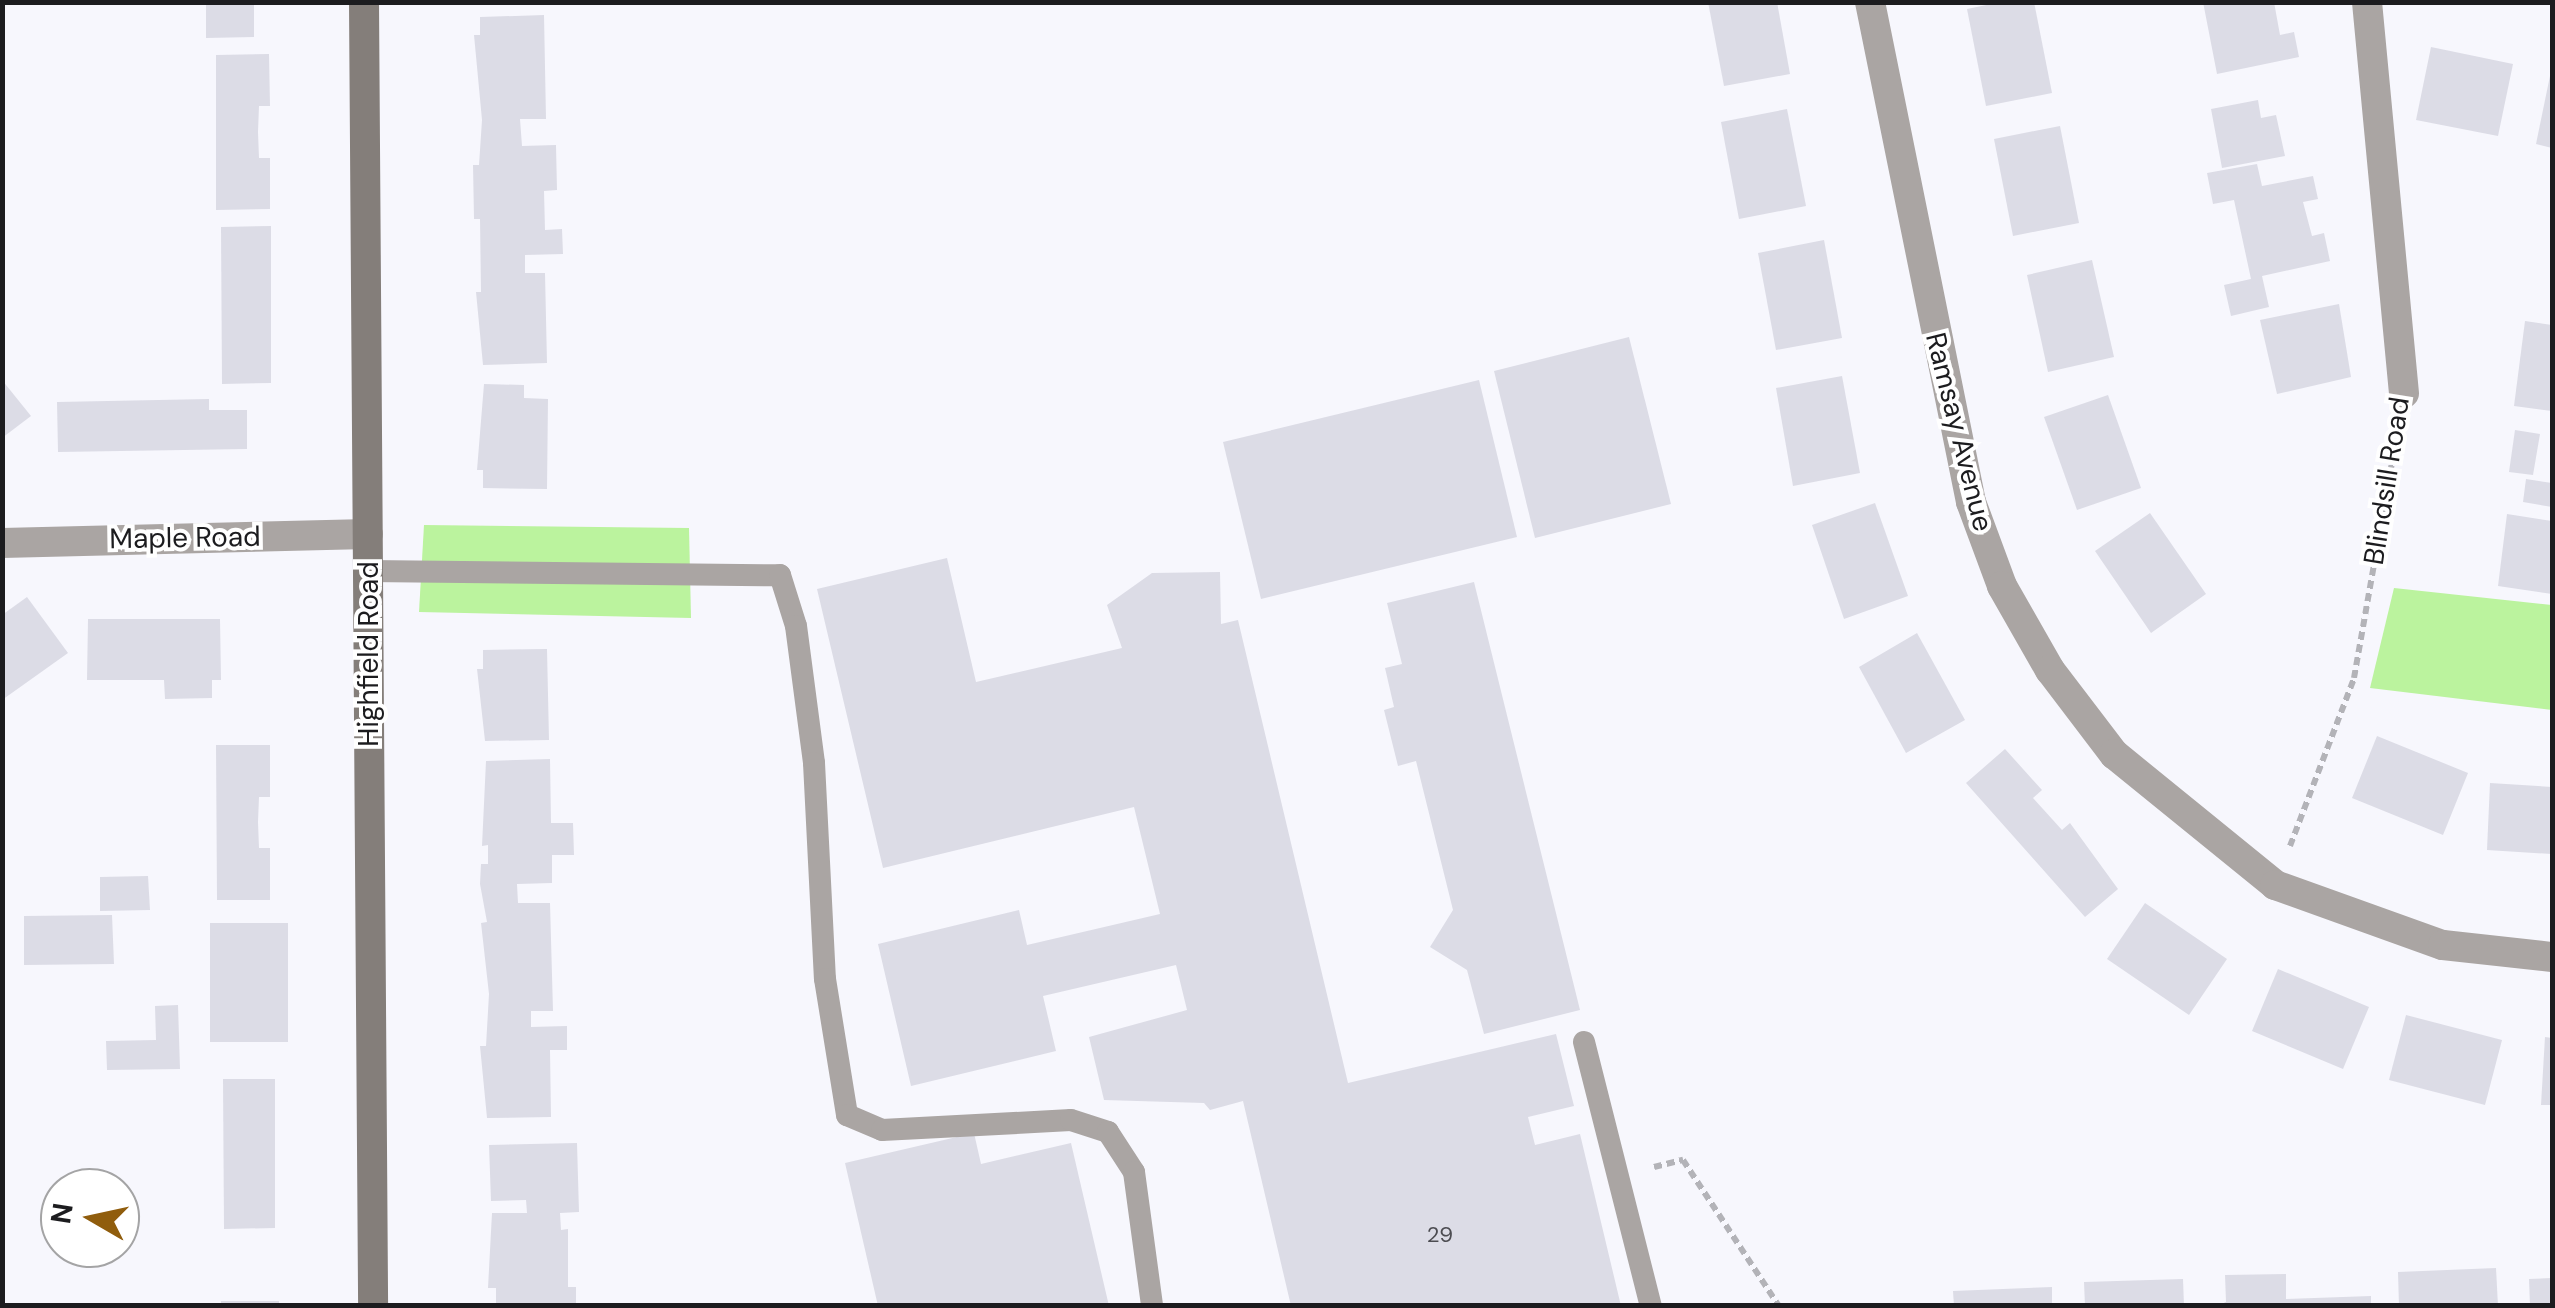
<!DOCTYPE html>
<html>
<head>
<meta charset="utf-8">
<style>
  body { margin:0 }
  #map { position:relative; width:2555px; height:1308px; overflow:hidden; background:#f7f7fd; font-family:"DM Sans",sans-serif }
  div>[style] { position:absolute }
  .green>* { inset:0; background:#bbf39e }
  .building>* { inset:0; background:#dcdce6 }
  .path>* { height:6px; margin-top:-3px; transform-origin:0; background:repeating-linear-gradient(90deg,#b3b3b8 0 8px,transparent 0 13px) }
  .lane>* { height:22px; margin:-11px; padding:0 11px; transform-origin:11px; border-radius:11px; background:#aaa5a3 }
  .street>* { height:30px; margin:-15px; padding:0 15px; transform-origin:15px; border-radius:15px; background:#aaa5a3 }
  .secondary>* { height:30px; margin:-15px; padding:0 15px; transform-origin:15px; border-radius:15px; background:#847e7a }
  span { translate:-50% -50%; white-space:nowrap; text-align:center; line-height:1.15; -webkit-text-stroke:8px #fff; paint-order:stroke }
  .number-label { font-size:22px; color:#4c4c51 }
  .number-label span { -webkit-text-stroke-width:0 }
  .street-label { font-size:28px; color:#1c1c1f }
  .frame { position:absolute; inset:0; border:5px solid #1c1c1f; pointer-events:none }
  .north { position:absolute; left:40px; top:1168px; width:100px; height:100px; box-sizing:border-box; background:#fff; border:2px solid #a4a4a5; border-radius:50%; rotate:279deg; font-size:28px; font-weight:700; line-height:40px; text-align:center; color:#1c1c1f }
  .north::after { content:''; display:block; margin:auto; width:35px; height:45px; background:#905d0d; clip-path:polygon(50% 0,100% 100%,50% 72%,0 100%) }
</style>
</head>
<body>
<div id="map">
  <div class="green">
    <div style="clip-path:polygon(424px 525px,689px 528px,691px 618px,419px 612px)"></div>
    <div style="clip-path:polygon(2394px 588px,2552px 605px,2552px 710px,2370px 688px)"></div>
  </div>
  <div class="building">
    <div style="clip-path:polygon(206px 2px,254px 2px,254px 37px,206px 38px)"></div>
    <div style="clip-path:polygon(1708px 2px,1777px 2px,1790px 74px,1724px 86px)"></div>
    <div style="clip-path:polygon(2001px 2px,2034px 2px,2052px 93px,1986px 106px,1967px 9px)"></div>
    <div style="clip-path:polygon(2203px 2px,2274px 2px,2280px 35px,2294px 32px,2299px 57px,2217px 74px)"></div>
    <div style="clip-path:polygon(544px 15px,546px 119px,520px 119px,522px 146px,556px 145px,557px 190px,544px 191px,545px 230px,562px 229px,563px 254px,525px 255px,525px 273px,545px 273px,547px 363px,483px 365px,476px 292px,481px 292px,480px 219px,474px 219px,473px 165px,479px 165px,482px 120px,474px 35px,480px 35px,480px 17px)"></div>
    <div style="clip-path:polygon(2431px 47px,2513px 64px,2498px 136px,2416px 120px)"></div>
    <div style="clip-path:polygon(269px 54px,270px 106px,259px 106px,258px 132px,259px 158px,270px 158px,270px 209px,216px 210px,216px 55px)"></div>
    <div style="clip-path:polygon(2551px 71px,2552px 71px,2552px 148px,2536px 144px)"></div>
    <div style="clip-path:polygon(2258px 100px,2261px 118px,2276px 115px,2285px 156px,2222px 168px,2211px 109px)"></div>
    <div style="clip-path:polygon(1787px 109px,1806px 206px,1739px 219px,1721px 122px)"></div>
    <div style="clip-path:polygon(2060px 126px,2079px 223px,2013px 236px,1994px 139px)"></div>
    <div style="clip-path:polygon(2257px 164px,2262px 186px,2313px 176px,2318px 199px,2303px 202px,2312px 236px,2324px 233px,2330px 261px,2262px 276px,2269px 307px,2231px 316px,2224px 285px,2251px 279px,2234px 200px,2213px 204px,2207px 173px)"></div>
    <div style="clip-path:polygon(271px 226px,271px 383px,222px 384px,221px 227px)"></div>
    <div style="clip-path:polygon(1824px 240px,1842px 338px,1776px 350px,1758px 253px)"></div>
    <div style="clip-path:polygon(2092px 260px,2114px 357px,2048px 372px,2027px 275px)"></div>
    <div style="clip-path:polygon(2339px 304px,2351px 377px,2277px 394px,2260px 320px)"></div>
    <div style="clip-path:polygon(2525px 321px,2552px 325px,2552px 411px,2514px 406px)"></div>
    <div style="clip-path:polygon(1629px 337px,1671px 504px,1535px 538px,1494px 371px)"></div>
    <div style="clip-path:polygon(1842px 376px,1860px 473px,1793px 486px,1776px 388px)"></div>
    <div style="clip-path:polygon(2px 380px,31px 416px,2px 438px)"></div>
    <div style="clip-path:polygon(1479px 380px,1517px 537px,1261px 599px,1223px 442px)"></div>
    <div style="clip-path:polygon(484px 384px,524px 385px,524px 398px,548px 399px,547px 489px,483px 488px,483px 470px,477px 470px)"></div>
    <div style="clip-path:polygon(2108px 395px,2141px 488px,2077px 510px,2044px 417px)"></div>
    <div style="clip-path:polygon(209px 399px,209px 410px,247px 410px,247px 449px,58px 452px,57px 402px)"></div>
    <div style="clip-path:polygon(2515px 430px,2540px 434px,2533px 475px,2509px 472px)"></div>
    <div style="clip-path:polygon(2526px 479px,2552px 483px,2552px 507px,2523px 502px)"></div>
    <div style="clip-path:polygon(1875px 503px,1908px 596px,1844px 619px,1812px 525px)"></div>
    <div style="clip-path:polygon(2150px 513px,2206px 594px,2151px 633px,2095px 551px)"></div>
    <div style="clip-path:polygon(2507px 514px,2552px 521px,2552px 594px,2498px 586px)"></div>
    <div style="clip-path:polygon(947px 558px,976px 682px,1122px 648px,1107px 605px,1152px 573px,1220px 572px,1221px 624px,1238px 620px,1348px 1083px,1556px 1034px,1574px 1106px,1528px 1117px,1535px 1145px,1580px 1134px,1621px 1306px,1291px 1306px,1243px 1101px,1210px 1110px,1204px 1103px,1104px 1100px,1089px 1037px,1187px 1010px,1176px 965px,1043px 996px,1056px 1051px,911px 1086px,878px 944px,1019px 910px,1027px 945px,1160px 914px,1134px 807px,883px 868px,817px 589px)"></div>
    <div style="clip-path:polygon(1474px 582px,1580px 1010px,1484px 1034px,1467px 970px,1430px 947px,1453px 910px,1416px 761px,1398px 766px,1384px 710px,1394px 707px,1385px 668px,1402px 664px,1387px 603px)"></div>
    <div style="clip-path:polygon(27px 597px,68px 653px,2px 700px,2px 615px)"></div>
    <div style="clip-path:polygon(88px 619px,220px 619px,221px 680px,212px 680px,212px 698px,165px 699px,164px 680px,87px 680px)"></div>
    <div style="clip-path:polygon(1917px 633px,1965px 720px,1906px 753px,1859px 667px)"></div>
    <div style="clip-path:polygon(547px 649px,549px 740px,485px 741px,477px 669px,483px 669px,483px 650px)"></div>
    <div style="clip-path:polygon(2377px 736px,2468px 773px,2443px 835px,2352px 798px)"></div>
    <div style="clip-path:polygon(216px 745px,270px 745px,270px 797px,259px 797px,258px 822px,259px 848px,270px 848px,270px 900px,217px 900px)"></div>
    <div style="clip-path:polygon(2005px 749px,2042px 790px,2033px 798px,2062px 830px,2070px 823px,2118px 889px,2085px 917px,1966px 783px)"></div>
    <div style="clip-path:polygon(550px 759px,551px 823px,573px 823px,574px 855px,552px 855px,552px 883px,517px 884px,518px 903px,550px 903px,553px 1011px,531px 1011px,531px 1027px,567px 1026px,567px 1050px,550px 1050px,551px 1117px,487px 1118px,480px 1046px,486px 1046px,489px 994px,481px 923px,487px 922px,480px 884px,481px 864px,488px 864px,488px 845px,482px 846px,486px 761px)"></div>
    <div style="clip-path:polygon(2490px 783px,2552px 787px,2552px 854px,2487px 850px)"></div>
    <div style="clip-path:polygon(148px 876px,150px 910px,100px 911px,100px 877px)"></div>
    <div style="clip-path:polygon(2145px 903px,2227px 959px,2189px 1015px,2107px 959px)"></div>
    <div style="clip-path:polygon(112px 915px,114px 964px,24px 965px,24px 916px)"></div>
    <div style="clip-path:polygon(210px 923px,288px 923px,288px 1042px,210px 1042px)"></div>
    <div style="clip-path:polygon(2278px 969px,2369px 1007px,2343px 1069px,2252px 1031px)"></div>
    <div style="clip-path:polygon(178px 1005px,180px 1069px,107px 1070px,106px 1041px,156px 1040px,155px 1006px)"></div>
    <div style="clip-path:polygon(2406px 1015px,2502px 1040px,2485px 1105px,2389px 1080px)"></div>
    <div style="clip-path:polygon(2545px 1037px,2552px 1038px,2552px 1105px,2541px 1105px)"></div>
    <div style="clip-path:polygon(223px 1079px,275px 1079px,275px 1228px,224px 1229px)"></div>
    <div style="clip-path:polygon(974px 1133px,981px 1164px,1071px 1143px,1109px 1306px,878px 1306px,845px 1163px)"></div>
    <div style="clip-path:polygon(577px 1143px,579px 1212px,560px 1213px,561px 1230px,568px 1229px,568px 1287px,576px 1287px,576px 1305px,496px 1306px,496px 1288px,488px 1288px,492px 1213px,527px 1213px,526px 1200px,491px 1201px,489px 1145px)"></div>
    <div style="clip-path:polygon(2496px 1268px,2498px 1306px,2399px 1306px,2398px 1272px)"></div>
    <div style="clip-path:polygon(2286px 1274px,2286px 1299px,2371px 1296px,2371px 1306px,2217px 1306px,2226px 1302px,2225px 1275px)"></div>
    <div style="clip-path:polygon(2552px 1278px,2552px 1306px,2530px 1306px,2529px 1279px)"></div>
    <div style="clip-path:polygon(2183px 1279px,2184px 1306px,2085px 1306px,2084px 1282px)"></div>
    <div style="clip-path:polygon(2052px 1287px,2052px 1306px,1954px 1306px,1953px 1291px)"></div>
    <div style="clip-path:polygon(221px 1301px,279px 1301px,279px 1306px,221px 1306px)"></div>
  </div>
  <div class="path">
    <div style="left:2290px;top:846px;width:180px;rotate:-69.1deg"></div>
    <div style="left:2354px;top:678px;width:248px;rotate:-80deg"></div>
    <div style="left:1654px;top:1167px;width:30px;rotate:-14deg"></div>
    <div style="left:1683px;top:1160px;width:175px;rotate:56.7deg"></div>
  </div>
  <div class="lane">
    <div style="left:368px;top:571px;width:412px;rotate:0.6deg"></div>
    <div style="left:780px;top:575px;width:53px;rotate:72.6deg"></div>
    <div style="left:796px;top:626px;width:138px;rotate:82.5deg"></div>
    <div style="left:814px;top:763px;width:216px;rotate:87.1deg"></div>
    <div style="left:825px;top:979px;width:138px;rotate:80.8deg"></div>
    <div style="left:847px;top:1115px;width:38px;rotate:23deg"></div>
    <div style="left:882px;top:1130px;width:189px;rotate:-3deg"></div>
    <div style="left:1071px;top:1120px;width:39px;rotate:18deg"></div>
    <div style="left:1108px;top:1132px;width:48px;rotate:57deg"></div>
    <div style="left:1134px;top:1172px;width:135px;rotate:82.3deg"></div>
    <div style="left:1584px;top:1042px;width:272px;rotate:75.8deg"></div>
  </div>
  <div class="street">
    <div style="left:1870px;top:2px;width:510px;rotate:78.58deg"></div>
    <div style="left:1971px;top:502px;width:90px;rotate:69.7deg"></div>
    <div style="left:2002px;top:586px;width:97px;rotate:60.3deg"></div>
    <div style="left:2050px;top:670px;width:106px;rotate:52.7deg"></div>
    <div style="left:2114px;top:754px;width:208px;rotate:39.1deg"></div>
    <div style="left:2275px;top:885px;width:178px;rotate:19.7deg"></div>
    <div style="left:2443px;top:945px;width:110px;rotate:6.3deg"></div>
    <div style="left:2367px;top:2px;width:393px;rotate:84.6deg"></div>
    <div style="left:2px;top:543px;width:366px;rotate:-1.4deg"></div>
  </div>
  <div class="secondary">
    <div style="left:364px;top:2px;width:1304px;rotate:89.6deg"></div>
  </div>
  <div class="number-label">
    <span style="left:1440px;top:1235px">29</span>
  </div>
  <div class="street-label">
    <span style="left:1959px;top:432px;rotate:76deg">Ramsay Avenue</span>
    <span style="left:2387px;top:481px;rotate:-81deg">Blindsill Road</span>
    <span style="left:185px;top:538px;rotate:-1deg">Maple Road</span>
    <span style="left:369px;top:654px;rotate:-90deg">Highfield Road</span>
  </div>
  <div class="frame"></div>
  <div class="north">N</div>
</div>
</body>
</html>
